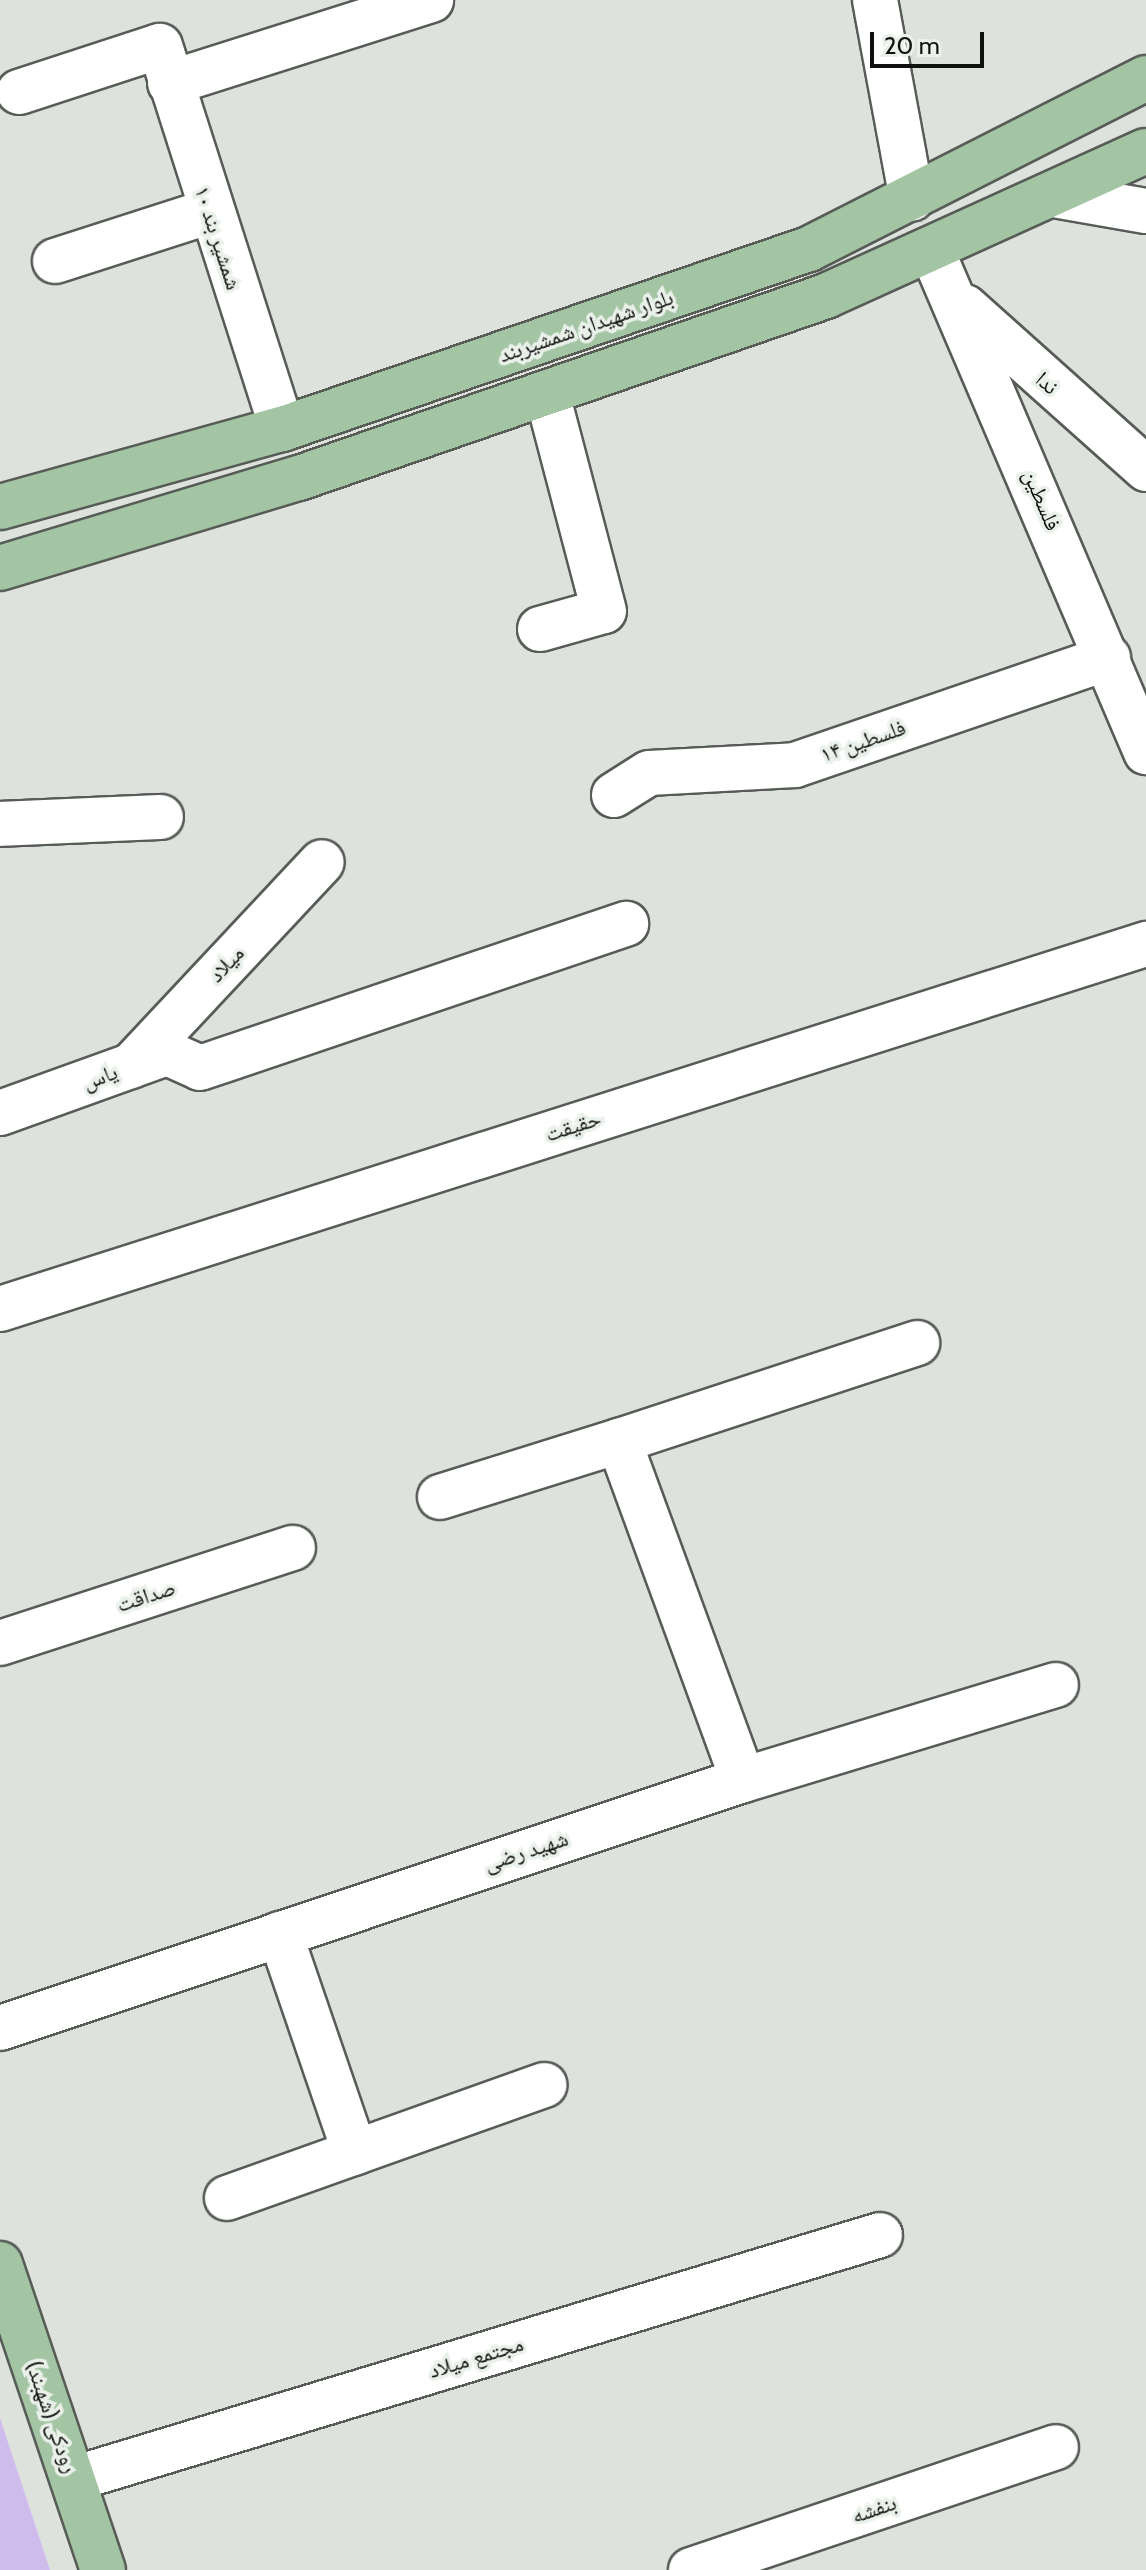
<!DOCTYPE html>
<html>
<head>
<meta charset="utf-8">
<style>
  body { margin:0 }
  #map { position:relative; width:1146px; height:2570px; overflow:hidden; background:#dde2dd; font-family:Cabin,"Noto Naskh Arabic",sans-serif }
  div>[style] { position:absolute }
  .green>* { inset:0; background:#cfbced }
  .roads { filter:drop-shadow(2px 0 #575c57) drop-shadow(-2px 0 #575c57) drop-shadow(0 2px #575c57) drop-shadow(0 -2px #575c57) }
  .minor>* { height:44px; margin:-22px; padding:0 22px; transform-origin:22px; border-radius:22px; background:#fff }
  .major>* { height:44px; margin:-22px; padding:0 22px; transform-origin:22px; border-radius:22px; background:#a3c5a4 }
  span { translate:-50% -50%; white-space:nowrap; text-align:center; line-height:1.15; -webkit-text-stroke:7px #eaf0ea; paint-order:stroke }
  .street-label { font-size:22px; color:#0f110f }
  .scale { position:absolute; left:870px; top:32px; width:114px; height:36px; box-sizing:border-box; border:4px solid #0f110f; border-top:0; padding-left:10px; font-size:24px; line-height:28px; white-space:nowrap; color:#0f110f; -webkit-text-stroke:6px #eaf0ea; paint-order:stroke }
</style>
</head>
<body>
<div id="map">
  <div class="green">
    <div style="clip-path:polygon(0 2418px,50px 2570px,0 2570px)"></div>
  </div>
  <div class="roads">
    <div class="minor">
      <div style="left:875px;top:0;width:202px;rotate:79.5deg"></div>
      <div style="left:170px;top:83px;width:274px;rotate:-17.6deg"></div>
      <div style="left:19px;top:92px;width:148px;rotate:-18.1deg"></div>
      <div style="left:160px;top:46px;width:402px;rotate:72.3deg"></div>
      <div style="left:1054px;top:195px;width:93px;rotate:9.9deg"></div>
      <div style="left:932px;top:251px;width:545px;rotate:66.87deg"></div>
      <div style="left:55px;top:261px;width:161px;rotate:-17.8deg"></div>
      <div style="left:965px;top:307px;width:243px;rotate:41.8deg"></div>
      <div style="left:540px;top:629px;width:66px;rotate:-15.7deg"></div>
      <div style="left:604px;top:611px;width:225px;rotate:-104.7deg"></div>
      <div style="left:614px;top:795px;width:41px;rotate:-32.2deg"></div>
      <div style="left:649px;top:773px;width:146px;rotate:-3.1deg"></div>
      <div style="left:795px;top:765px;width:331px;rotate:-18.9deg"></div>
      <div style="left:0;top:824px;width:161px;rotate:-2.5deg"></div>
      <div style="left:131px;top:1066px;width:279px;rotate:-46.9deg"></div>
      <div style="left:0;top:1113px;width:177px;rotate:-19.8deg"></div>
      <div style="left:167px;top:1053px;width:36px;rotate:24deg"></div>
      <div style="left:200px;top:1068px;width:450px;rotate:-18.7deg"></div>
      <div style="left:0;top:1309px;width:1203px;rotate:-17.67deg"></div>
      <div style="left:440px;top:1497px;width:188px;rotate:-17.4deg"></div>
      <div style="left:0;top:1643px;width:308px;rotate:-18deg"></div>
      <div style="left:743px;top:1780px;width:361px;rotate:-110.1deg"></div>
      <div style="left:619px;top:1441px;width:314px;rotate:-18.2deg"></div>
      <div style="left:280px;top:1934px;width:231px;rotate:71.1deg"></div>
      <div style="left:0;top:2028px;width:783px;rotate:-18.46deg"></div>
      <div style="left:743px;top:1780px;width:327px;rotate:-16.9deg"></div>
      <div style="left:227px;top:2198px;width:337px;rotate:-19.6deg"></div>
      <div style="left:73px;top:2479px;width:843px;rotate:-16.82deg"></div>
      <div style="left:691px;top:2570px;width:385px;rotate:-18.6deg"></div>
    </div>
    <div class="major">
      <div style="left:0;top:507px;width:293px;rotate:-15.5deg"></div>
      <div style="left:282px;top:429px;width:557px;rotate:-18.86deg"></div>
      <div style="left:809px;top:249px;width:378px;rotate:-26.9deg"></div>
      <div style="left:0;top:568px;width:312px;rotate:-16.8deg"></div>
      <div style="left:299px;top:478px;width:558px;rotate:-19.05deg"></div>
      <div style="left:826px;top:296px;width:351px;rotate:-24.4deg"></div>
      <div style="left:0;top:2264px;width:323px;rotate:71.4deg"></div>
    </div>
  </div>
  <div class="street-label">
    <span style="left:218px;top:238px;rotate:72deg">شمشیر بند ۱۰</span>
    <span style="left:586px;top:326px;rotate:-19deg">بلوار شهیدان شمشیربند</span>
    <span style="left:1047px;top:383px;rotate:41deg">ندا</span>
    <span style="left:1042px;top:500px;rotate:67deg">فلسطین</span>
    <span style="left:863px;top:741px;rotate:-19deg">فلسطین ۱۴</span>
    <span style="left:226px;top:964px;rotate:-47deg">میلاد</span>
    <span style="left:100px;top:1077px;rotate:-20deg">یاس</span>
    <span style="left:573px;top:1126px;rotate:-18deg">حقیقت</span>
    <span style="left:146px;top:1596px;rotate:-18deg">صداقت</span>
    <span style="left:526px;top:1851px;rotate:-18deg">شهید رضی</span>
    <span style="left:476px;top:2357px;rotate:-17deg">مجتمع میلاد</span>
    <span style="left:52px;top:2417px;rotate:71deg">رودکی (شهبند)</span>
    <span style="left:874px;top:2509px;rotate:-19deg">بنفشه</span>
  </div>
  <div class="scale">20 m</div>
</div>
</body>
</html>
